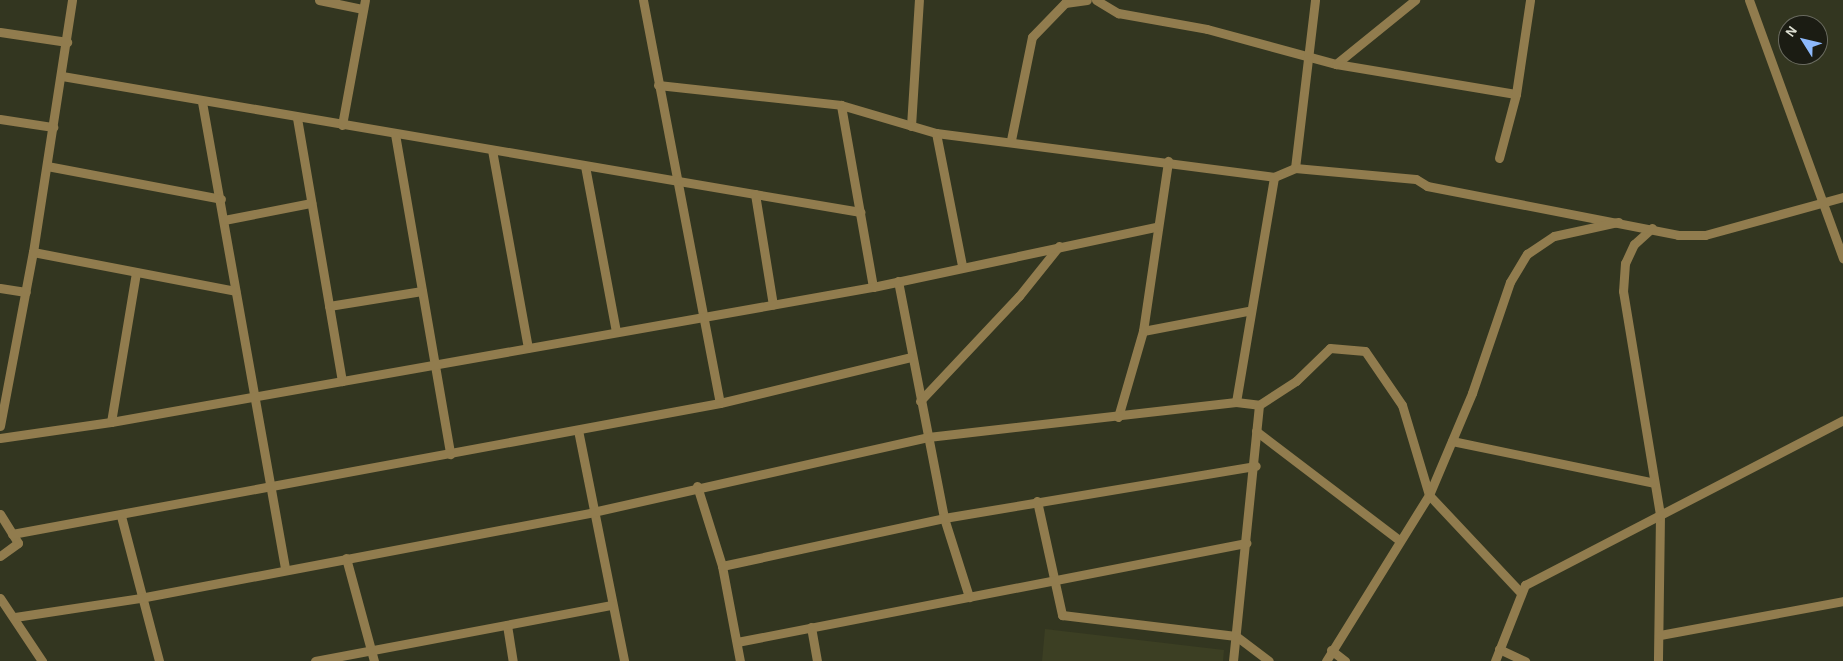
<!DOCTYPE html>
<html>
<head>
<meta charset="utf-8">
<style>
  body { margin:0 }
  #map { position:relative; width:1843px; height:661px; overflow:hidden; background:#333620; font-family:"Alegreya Sans",sans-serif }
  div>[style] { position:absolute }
  .built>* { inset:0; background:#3c3f23 }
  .street>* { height:9px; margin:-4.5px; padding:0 4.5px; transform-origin:4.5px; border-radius:4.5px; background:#917c4e }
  span { translate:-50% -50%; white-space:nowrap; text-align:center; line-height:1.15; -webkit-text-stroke:4.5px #1b1c13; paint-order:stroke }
  .north { position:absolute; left:1778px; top:15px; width:50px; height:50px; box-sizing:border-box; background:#1b1c13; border:1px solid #696a5f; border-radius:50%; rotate:306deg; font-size:14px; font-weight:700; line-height:20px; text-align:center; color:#dddfd2 }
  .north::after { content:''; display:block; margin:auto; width:18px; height:22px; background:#8db9fc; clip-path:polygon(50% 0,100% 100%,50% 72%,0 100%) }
</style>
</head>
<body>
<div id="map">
  <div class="built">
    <div style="clip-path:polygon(1045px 629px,1224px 650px,1223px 661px,1042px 661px)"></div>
  </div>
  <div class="street">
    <div style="left:319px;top:0;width:45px;rotate:11.6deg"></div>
    <div style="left:643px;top:0;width:410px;rotate:79.2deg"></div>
    <div style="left:1096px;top:0;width:26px;rotate:31deg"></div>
    <div style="left:1118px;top:13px;width:90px;rotate:10.2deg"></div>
    <div style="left:1207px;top:29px;width:134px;rotate:15.2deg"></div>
    <div style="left:1336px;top:64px;width:182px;rotate:9.5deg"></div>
    <div style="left:1749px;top:0;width:275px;rotate:70deg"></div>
    <div style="left:0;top:32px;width:68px;rotate:8.5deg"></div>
    <div style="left:1336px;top:64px;width:102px;rotate:-39deg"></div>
    <div style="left:62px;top:76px;width:810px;rotate:9.67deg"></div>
    <div style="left:658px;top:85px;width:184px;rotate:6.2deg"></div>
    <div style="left:202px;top:102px;width:475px;rotate:79.9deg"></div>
    <div style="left:297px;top:118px;width:267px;rotate:80.3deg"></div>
    <div style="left:0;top:119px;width:54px;rotate:8.6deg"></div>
    <div style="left:342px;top:125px;width:127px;rotate:-79.6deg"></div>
    <div style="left:911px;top:126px;width:126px;rotate:-86.4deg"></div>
    <div style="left:936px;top:133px;width:135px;rotate:78.9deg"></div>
    <div style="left:395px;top:134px;width:325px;rotate:80.2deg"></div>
    <div style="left:1011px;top:140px;width:105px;rotate:-78.5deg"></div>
    <div style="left:1032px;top:37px;width:47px;rotate:-45.9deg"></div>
    <div style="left:1065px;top:3px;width:22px;rotate:-8deg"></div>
    <div style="left:492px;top:150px;width:201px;rotate:79.7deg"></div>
    <div style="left:1499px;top:158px;width:66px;rotate:-75.1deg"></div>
    <div style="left:1516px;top:94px;width:95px;rotate:-81.5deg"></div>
    <div style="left:47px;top:166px;width:177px;rotate:10.7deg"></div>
    <div style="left:585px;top:166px;width:169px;rotate:79.4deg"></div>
    <div style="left:1295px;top:168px;width:169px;rotate:-83.2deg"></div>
    <div style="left:755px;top:194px;width:112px;rotate:80.8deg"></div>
    <div style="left:224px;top:220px;width:89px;rotate:-11.1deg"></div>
    <div style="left:1652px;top:228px;width:24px;rotate:138deg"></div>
    <div style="left:1634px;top:244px;width:21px;rotate:115deg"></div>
    <div style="left:1625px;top:263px;width:28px;rotate:94deg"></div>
    <div style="left:1623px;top:291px;width:227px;rotate:80.6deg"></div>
    <div style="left:1660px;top:515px;width:146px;rotate:90.8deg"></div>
    <div style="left:33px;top:252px;width:206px;rotate:10.9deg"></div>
    <div style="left:898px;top:281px;width:241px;rotate:79deg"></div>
    <div style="left:944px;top:518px;width:83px;rotate:72.4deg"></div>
    <div style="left:873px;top:287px;width:185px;rotate:-100deg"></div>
    <div style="left:841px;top:105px;width:99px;rotate:16.4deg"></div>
    <div style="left:936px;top:133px;width:341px;rotate:7.4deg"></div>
    <div style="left:1274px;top:177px;width:23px;rotate:-23deg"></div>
    <div style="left:1295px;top:168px;width:121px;rotate:5.2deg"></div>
    <div style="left:1416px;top:179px;width:13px;rotate:32deg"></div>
    <div style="left:1427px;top:186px;width:256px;rotate:11deg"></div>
    <div style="left:1678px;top:235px;width:27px"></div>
    <div style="left:1705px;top:235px;width:143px;rotate:-15.4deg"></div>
    <div style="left:0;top:288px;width:26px;rotate:9deg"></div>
    <div style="left:329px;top:306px;width:94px;rotate:-9.2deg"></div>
    <div style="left:1143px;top:331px;width:107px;rotate:-10.8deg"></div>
    <div style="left:920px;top:401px;width:144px;rotate:-46.7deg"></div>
    <div style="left:1019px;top:296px;width:64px;rotate:-51.3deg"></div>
    <div style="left:1236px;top:402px;width:228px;rotate:-80.4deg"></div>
    <div style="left:1259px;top:405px;width:44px;rotate:-33deg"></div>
    <div style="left:1296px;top:381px;width:47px;rotate:-44.1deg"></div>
    <div style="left:1330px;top:348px;width:35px;rotate:5deg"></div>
    <div style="left:1365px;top:351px;width:65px;rotate:55.6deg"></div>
    <div style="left:1402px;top:405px;width:94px;rotate:73.3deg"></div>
    <div style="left:1429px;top:495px;width:133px;rotate:46.8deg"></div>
    <div style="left:1118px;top:417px;width:90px;rotate:-73.8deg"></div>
    <div style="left:1143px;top:331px;width:172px;rotate:-81.6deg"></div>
    <div style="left:111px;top:422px;width:151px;rotate:-80.5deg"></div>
    <div style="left:0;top:426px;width:177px;rotate:-79.3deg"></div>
    <div style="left:33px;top:252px;width:255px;rotate:-81.2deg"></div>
    <div style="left:578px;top:430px;width:236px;rotate:78.7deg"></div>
    <div style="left:1256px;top:431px;width:180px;rotate:37.3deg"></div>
    <div style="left:0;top:438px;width:112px;rotate:-8.2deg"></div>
    <div style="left:111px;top:422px;width:774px;rotate:-10.05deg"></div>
    <div style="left:873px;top:287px;width:288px;rotate:-12deg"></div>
    <div style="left:1452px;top:441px;width:206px;rotate:11.7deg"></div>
    <div style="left:697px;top:486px;width:84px;rotate:72.6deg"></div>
    <div style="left:722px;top:566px;width:97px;rotate:79.3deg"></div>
    <div style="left:1037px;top:501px;width:117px;rotate:77.6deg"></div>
    <div style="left:1062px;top:615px;width:175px;rotate:6.9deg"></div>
    <div style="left:1236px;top:636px;width:41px;rotate:37.1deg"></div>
    <div style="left:0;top:514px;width:34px;rotate:58deg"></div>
    <div style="left:18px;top:543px;width:22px;rotate:144deg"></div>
    <div style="left:121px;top:516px;width:150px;rotate:75.3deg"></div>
    <div style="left:12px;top:534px;width:720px;rotate:-10.48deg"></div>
    <div style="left:720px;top:403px;width:196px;rotate:-13.5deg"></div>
    <div style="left:346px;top:558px;width:107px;rotate:74.8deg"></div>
    <div style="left:722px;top:566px;width:227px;rotate:-12.2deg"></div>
    <div style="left:944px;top:518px;width:316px;rotate:-9.5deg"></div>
    <div style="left:0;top:598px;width:76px;rotate:56.3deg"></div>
    <div style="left:15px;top:617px;width:126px;rotate:-8.6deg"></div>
    <div style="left:140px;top:598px;width:461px;rotate:-10.7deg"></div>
    <div style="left:593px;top:512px;width:343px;rotate:-12.6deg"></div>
    <div style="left:928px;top:437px;width:310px;rotate:-6.5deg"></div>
    <div style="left:1236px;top:402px;width:23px;rotate:7deg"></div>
    <div style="left:1259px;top:405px;width:257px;rotate:95.8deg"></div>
    <div style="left:507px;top:625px;width:36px;rotate:81deg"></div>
    <div style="left:811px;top:627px;width:35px;rotate:80deg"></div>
    <div style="left:1660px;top:635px;width:186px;rotate:-10.5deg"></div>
    <div style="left:737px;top:642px;width:519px;rotate:-11.01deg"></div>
    <div style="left:1499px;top:649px;width:29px;rotate:25deg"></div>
    <div style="left:1331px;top:650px;width:18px;rotate:38deg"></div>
    <div style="left:315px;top:661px;width:302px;rotate:-10.7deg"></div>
    <div style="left:1326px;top:661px;width:195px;rotate:-58.2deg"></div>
    <div style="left:1429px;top:495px;width:111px;rotate:-67.1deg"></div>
    <div style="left:1472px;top:393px;width:117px;rotate:-71.1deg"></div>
    <div style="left:1510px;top:282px;width:33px;rotate:-59deg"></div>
    <div style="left:1527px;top:254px;width:32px;rotate:-34deg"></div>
    <div style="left:1554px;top:236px;width:66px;rotate:-12.3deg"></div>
    <div style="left:1495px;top:661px;width:82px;rotate:-68.5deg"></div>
    <div style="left:1525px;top:585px;width:358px;rotate:-27.4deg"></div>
  </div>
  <div class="north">N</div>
</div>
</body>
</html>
